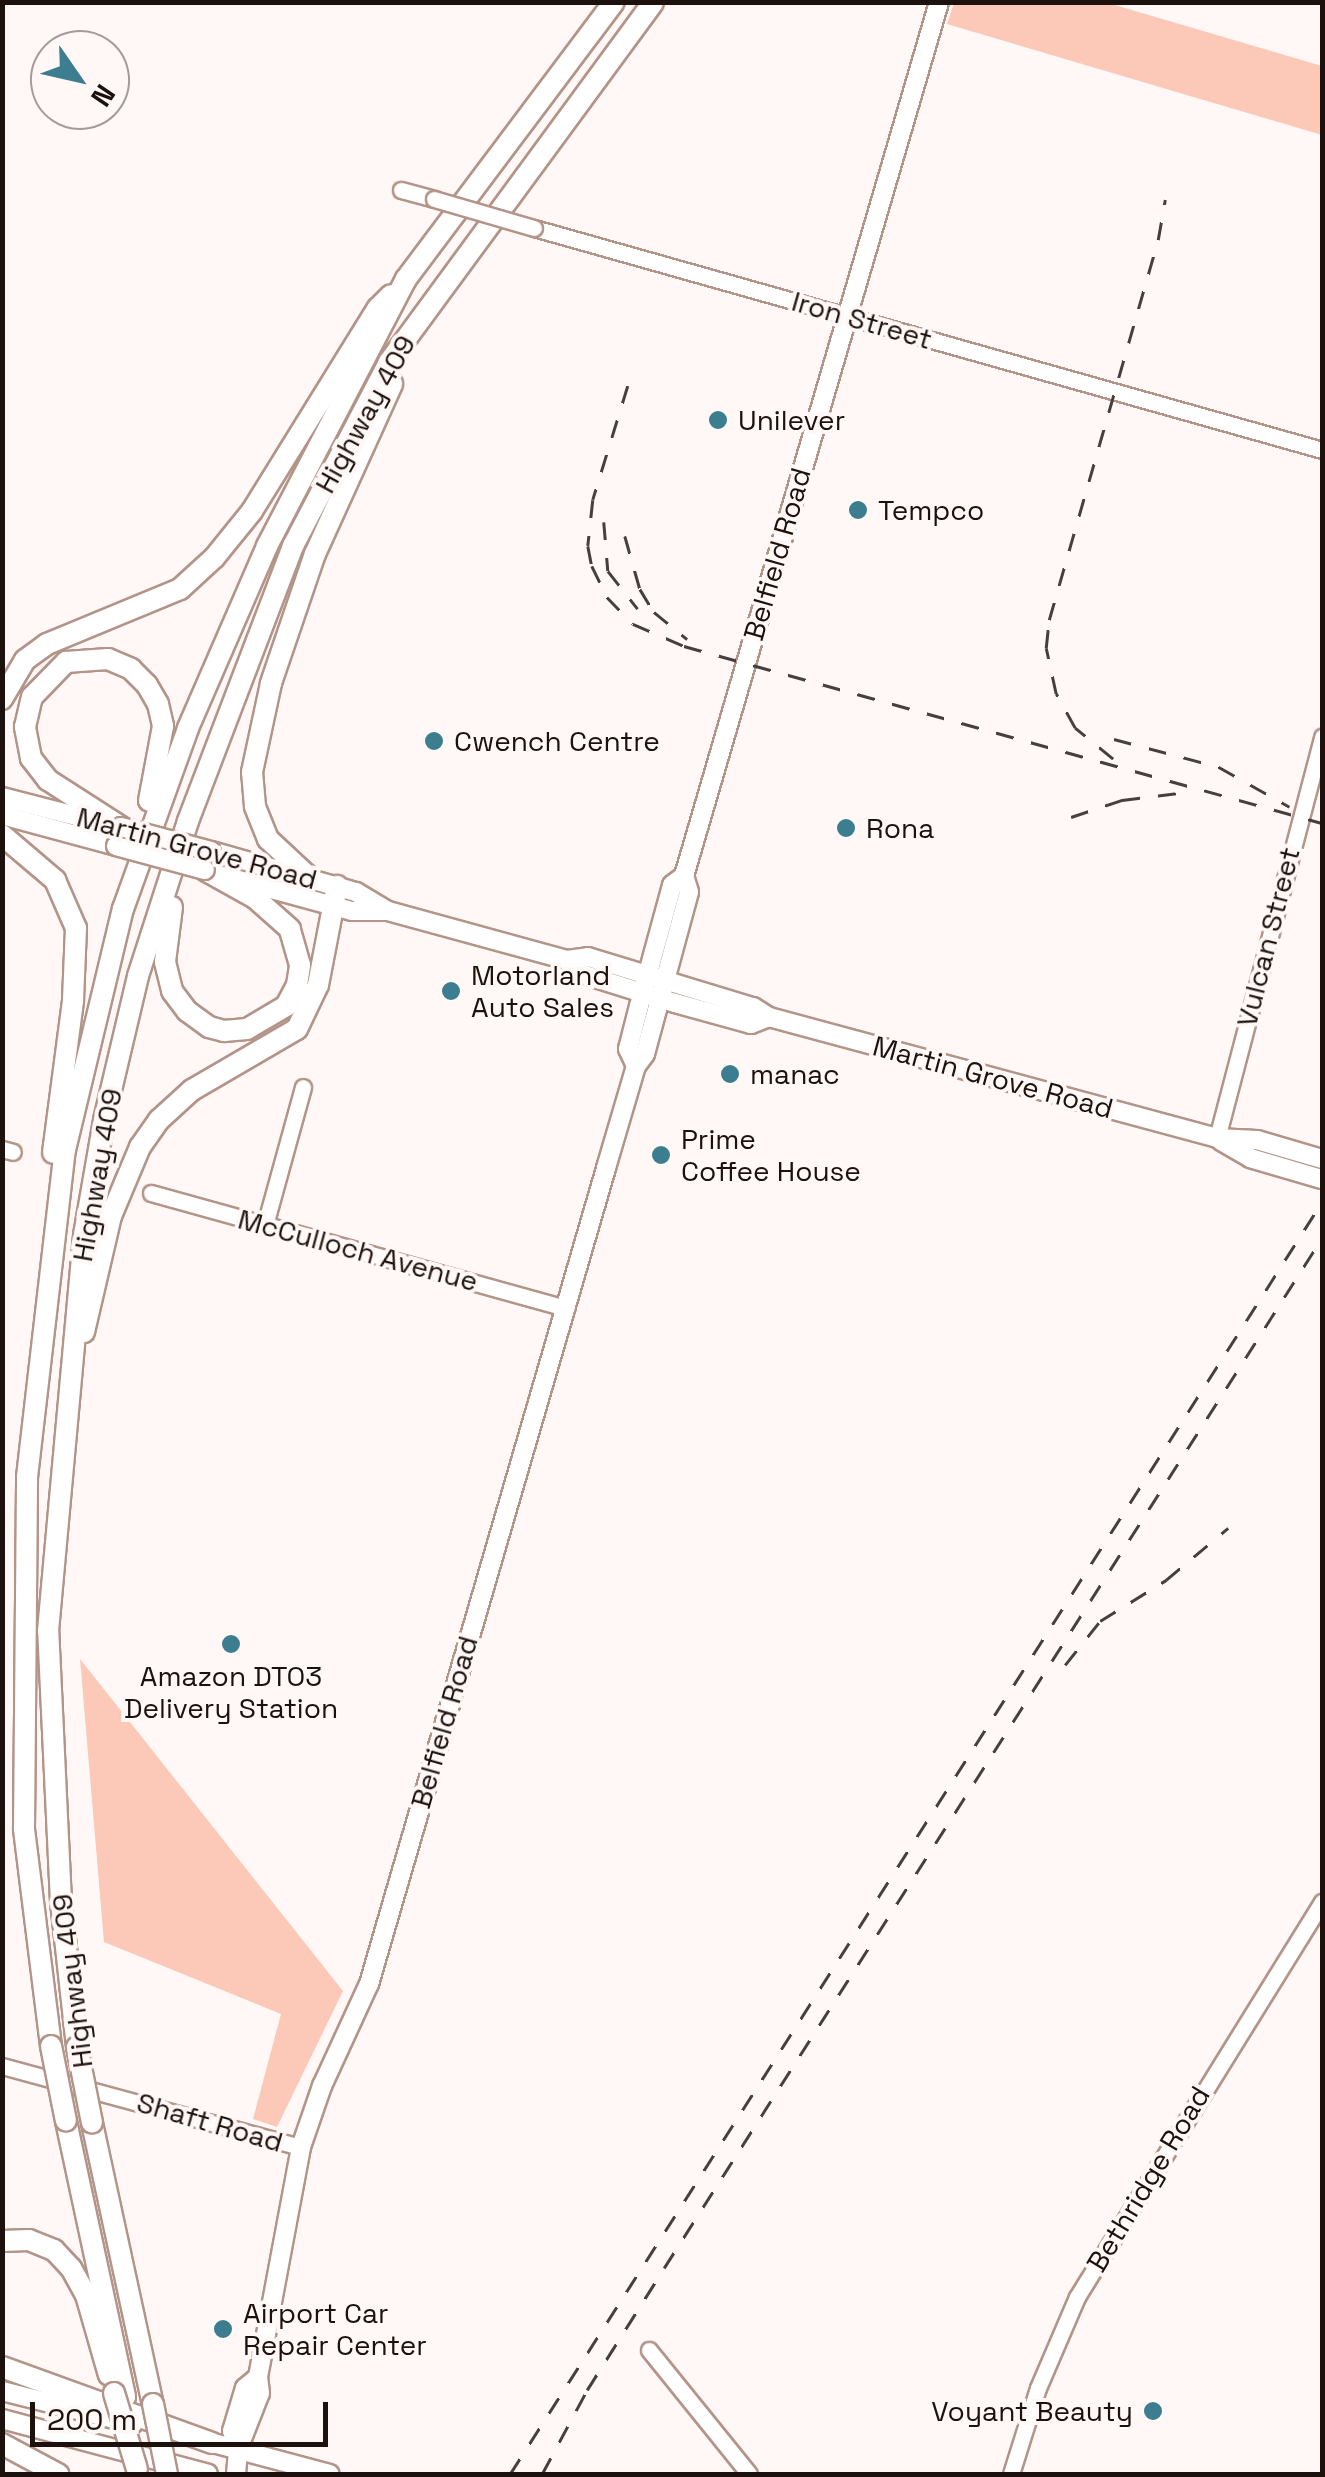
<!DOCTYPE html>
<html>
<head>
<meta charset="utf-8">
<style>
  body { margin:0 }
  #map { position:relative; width:1325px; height:2477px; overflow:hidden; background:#fff8f6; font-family:"Space Grotesk",sans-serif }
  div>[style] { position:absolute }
  .green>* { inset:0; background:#fcc8b7 }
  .roads { filter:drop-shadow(2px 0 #b39489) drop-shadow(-2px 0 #b39489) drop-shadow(0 2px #b39489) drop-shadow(0 -2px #b39489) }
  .minor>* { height:15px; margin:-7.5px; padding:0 7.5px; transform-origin:7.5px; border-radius:7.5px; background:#fff }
  .major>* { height:18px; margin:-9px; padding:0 9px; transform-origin:9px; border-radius:9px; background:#fff }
  .highway>* { height:20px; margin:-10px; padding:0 10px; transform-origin:10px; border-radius:10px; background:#fff }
  .rail>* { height:2.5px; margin-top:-1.25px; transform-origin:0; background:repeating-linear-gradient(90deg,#483e3b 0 18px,transparent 0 36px) }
  .bridges { filter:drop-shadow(2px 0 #b39489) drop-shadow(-2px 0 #b39489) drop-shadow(0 2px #b39489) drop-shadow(0 -2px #b39489) }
  .minor-bridge>* { height:15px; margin:-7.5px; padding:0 7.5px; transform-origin:7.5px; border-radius:7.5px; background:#fff }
  .major-bridge>* { height:18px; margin:-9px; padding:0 9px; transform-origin:9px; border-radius:9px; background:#fff }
  .highway-bridge>* { height:20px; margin:-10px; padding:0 10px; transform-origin:10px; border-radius:10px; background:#fff }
  .dots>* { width:28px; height:28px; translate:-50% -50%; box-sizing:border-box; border:5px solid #fff8f6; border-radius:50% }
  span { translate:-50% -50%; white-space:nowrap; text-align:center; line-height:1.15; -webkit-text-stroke:8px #fff8f6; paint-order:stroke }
  .street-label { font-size:28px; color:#1c110d }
  .poi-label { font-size:28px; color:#1c110d }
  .left { translate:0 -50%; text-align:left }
  .right { translate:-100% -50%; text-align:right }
  .frame { position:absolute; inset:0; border:5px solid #1c110d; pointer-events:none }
  .north { position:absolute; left:30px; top:30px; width:100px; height:100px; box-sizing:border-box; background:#fff8f6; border:2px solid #a49c99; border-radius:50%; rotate:124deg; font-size:28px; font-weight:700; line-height:40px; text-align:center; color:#1c110d }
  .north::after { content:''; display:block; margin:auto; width:35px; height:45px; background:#3c7d8f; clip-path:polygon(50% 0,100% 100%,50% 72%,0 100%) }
  .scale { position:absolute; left:30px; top:2402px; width:298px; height:45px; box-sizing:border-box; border:5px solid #1c110d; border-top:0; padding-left:12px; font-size:30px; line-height:35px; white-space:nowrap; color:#1c110d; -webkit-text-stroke:8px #fff8f6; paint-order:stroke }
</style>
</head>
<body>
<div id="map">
  <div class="green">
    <div style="clip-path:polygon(954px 3px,1108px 3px,1322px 66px,1322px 135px,947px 24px)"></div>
    <div style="clip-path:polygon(80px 1659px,343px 1991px,277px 2127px,253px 2119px,281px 2014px,104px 1942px)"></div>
  </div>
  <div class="roads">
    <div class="minor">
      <div style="left:401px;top:190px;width:34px;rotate:15deg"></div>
      <div style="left:534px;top:228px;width:819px;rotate:15.73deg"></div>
      <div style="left:1217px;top:1138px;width:415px;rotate:-75.3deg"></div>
      <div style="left:2px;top:1149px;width:11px;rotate:15deg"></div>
      <div style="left:151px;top:1193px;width:431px;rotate:15.5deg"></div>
      <div style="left:265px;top:1225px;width:143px;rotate:-74.6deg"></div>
      <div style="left:2px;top:2066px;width:310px;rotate:15.2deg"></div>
      <div style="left:649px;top:2350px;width:159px;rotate:51.1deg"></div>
      <div style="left:1011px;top:2474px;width:90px;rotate:-72.6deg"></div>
      <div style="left:1038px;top:2388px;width:99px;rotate:-66.8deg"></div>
      <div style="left:1077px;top:2297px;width:465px;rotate:-58.2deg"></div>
    </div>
    <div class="major">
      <div style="left:2px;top:797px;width:113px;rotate:14.4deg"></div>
      <div style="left:2px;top:815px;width:118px;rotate:15.2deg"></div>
      <div style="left:211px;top:851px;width:151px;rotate:15.8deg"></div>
      <div style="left:356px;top:892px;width:37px;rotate:31deg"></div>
      <div style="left:388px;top:911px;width:186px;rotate:15.3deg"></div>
      <div style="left:567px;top:960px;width:21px;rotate:-8deg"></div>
      <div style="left:588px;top:957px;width:172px;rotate:16.9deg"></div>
      <div style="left:753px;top:1007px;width:19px;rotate:32deg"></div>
      <div style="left:769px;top:1017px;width:464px;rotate:15.1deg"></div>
      <div style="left:1217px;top:1138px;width:40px;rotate:2.9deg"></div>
      <div style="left:1257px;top:1140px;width:68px;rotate:16.3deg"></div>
      <div style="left:224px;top:876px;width:133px;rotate:15.3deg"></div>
      <div style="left:352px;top:911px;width:36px"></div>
      <div style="left:567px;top:960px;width:21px;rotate:43deg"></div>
      <div style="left:582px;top:974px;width:97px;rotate:17.3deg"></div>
      <div style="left:675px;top:1003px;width:79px;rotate:15.4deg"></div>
      <div style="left:751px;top:1024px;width:19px;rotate:-21deg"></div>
      <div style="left:636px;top:1066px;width:19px;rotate:-115deg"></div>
      <div style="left:628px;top:1049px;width:44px;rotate:-75.7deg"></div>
      <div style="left:639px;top:1006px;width:125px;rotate:-74.7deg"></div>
      <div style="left:672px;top:885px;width:15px;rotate:-37deg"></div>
      <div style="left:1221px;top:1141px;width:34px;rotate:30deg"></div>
      <div style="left:1250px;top:1158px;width:75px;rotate:16.3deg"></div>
      <div style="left:2px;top:2391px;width:135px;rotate:14.1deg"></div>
      <div style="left:2px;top:2419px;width:213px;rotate:14.9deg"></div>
      <div style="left:202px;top:2440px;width:132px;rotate:14.9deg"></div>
      <div style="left:238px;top:2449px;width:60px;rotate:-68.6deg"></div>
      <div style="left:260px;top:2393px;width:16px;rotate:-97deg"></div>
      <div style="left:258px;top:2377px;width:234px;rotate:-79.4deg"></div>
      <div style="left:301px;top:2147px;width:65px;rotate:-71deg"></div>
      <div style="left:322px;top:2086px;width:112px;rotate:-65.3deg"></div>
      <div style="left:369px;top:1984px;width:850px;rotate:-73.8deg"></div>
      <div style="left:606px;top:1168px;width:106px;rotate:-73.6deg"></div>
      <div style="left:636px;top:1066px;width:15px;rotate:-53deg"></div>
      <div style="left:645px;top:1054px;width:168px;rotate:-74.8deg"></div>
      <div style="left:689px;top:892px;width:17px;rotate:-107deg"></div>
      <div style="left:684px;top:876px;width:910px;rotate:-73.73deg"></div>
      <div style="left:236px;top:2474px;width:25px;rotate:-85deg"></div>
      <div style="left:238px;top:2449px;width:19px;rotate:-108deg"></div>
      <div style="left:232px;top:2431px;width:45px;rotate:-73.2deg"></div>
      <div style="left:245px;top:2388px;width:17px;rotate:-40deg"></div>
    </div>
    <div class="highway">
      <div style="left:2px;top:699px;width:45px;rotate:-59.5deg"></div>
      <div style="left:25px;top:660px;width:27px;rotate:-36deg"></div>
      <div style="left:47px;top:644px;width:144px;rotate:-22.5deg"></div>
      <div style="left:180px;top:589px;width:46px;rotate:-42.4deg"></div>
      <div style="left:214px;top:558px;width:60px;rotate:-51deg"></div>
      <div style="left:252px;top:511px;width:239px;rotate:-58.2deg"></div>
      <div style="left:378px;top:308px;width:18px;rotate:-45deg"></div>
      <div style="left:121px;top:827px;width:87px;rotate:-147.2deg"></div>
      <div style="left:48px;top:780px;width:28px;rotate:-128deg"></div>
      <div style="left:31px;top:758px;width:32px;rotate:-101deg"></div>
      <div style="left:25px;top:727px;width:31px;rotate:-77deg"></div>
      <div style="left:32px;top:697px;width:49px;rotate:-45.8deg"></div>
      <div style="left:66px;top:662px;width:42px;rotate:-4.1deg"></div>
      <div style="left:108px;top:659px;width:25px;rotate:23deg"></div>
      <div style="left:131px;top:669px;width:23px;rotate:45deg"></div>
      <div style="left:147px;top:685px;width:22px;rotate:60deg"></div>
      <div style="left:158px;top:704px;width:23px;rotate:77deg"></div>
      <div style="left:163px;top:726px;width:76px;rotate:100.6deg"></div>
      <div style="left:2px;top:835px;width:70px;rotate:40.3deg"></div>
      <div style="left:55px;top:880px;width:52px;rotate:66.4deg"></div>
      <div style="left:76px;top:928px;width:73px;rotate:92.4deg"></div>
      <div style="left:73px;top:1001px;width:153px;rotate:97.5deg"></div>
      <div style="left:311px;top:879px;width:59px;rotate:-137.1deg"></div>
      <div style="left:268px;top:839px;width:35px;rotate:-112deg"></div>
      <div style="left:255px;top:806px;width:34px;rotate:-95deg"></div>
      <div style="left:252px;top:772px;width:91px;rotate:-77.9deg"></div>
      <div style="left:271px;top:683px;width:136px;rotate:-71.2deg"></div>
      <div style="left:315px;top:554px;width:187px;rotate:-65.6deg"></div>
      <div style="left:172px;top:907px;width:55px;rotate:97.3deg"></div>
      <div style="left:165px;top:962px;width:30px;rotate:76deg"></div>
      <div style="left:172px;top:991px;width:25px;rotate:53deg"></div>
      <div style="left:187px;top:1011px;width:27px;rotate:36deg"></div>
      <div style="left:209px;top:1027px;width:16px;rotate:15deg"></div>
      <div style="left:224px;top:1031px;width:23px;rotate:-5deg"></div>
      <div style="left:247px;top:1029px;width:45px;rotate:-30.5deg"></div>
      <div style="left:286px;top:1006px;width:24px;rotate:-62deg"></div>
      <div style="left:297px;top:985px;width:20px;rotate:-81deg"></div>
      <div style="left:300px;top:965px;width:37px;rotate:-106deg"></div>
      <div style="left:290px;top:929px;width:47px;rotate:-138.5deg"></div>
      <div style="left:255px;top:898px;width:57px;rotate:-150.8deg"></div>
      <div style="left:84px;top:1332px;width:119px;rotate:-76.9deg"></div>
      <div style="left:111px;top:1216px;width:75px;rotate:-67.2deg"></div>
      <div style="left:140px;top:1147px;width:33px;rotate:-55deg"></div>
      <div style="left:159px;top:1120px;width:45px;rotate:-42.3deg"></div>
      <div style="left:192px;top:1090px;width:121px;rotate:-30.2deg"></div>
      <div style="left:297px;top:1029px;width:49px;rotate:-64.5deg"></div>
      <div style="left:318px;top:985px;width:101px;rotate:-79.1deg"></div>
      <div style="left:51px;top:2046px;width:220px;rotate:-97.1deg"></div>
      <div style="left:24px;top:1828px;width:351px;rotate:-89.5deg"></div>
      <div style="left:27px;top:1477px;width:329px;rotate:-83.4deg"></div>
      <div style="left:65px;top:1150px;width:248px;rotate:-76.5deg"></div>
      <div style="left:123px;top:909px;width:192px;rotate:-70.2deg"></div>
      <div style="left:188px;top:728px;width:198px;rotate:-66.5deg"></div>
      <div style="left:267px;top:546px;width:301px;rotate:-62.5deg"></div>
      <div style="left:406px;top:279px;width:346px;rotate:-53.1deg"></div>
      <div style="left:77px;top:2047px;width:146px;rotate:-96.3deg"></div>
      <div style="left:61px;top:1902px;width:271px;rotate:-92.7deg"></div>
      <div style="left:48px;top:1631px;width:398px;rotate:-84.8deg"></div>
      <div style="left:84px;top:1235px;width:117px;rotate:-80.1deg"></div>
      <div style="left:104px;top:1120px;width:148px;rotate:-76.7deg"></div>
      <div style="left:138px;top:976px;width:163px;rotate:-72.1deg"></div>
      <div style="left:188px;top:821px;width:294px;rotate:-69.1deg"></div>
      <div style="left:293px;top:546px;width:208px;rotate:-62.4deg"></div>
      <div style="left:389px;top:362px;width:446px;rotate:-53.7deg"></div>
      <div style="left:66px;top:2121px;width:282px;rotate:77.9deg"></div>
      <div style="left:92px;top:2123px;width:288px;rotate:77.8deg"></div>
      <div style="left:2px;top:2241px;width:27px;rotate:-2deg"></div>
      <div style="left:29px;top:2240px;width:27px;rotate:22deg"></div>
      <div style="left:54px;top:2250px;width:25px;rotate:47deg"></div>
      <div style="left:71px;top:2268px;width:31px;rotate:61deg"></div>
      <div style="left:86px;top:2295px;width:83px;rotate:74deg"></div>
      <div style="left:2px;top:2367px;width:223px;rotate:19.9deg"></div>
      <div style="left:2px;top:2444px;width:64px;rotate:28.2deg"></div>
    </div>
  </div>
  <div class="rail">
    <div style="left:628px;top:386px;width:119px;rotate:107.1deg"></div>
    <div style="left:593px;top:500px;width:46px;rotate:96.2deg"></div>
    <div style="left:588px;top:546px;width:20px;rotate:79deg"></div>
    <div style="left:592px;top:566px;width:34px;rotate:64deg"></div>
    <div style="left:607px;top:597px;width:37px;rotate:46deg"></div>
    <div style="left:633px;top:624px;width:56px;rotate:23.3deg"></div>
    <div style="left:684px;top:646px;width:662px;rotate:15.51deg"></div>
    <div style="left:604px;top:522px;width:49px;rotate:85.3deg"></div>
    <div style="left:608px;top:571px;width:48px;rotate:51.7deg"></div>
    <div style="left:625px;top:536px;width:55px;rotate:74.2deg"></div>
    <div style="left:640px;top:589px;width:27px;rotate:59deg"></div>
    <div style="left:654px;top:612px;width:43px;rotate:39.3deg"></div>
    <div style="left:1114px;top:739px;width:109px;rotate:14.9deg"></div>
    <div style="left:1219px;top:767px;width:81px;rotate:29.4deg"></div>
    <div style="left:1113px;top:759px;width:49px;rotate:-140.8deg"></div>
    <div style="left:1075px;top:728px;width:39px;rotate:-119deg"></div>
    <div style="left:1056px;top:694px;width:47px;rotate:-102.3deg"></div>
    <div style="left:1046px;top:648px;width:28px;rotate:-84deg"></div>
    <div style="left:1049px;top:620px;width:395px;rotate:-74deg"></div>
    <div style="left:1158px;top:240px;width:41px;rotate:-80.1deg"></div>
    <div style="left:1071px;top:817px;width:54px;rotate:-18.4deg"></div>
    <div style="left:1122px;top:800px;width:65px;rotate:-7deg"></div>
    <div style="left:1065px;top:1665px;width:56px;rotate:-51.5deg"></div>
    <div style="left:1100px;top:1621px;width:78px;rotate:-31.8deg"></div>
    <div style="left:1166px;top:1580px;width:81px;rotate:-40deg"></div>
    <div style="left:510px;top:2474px;width:1509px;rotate:-57.45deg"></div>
    <div style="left:542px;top:2474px;width:95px;rotate:-61.8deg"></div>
    <div style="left:587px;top:2390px;width:144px;rotate:-57.7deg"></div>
    <div style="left:664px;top:2268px;width:1222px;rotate:-57.43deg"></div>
  </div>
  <div class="bridges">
    <div class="minor-bridge">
      <div style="left:434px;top:199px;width:104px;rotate:16.2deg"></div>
    </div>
    <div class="major-bridge">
      <div style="left:121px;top:827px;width:93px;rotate:14.9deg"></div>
      <div style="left:116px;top:846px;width:92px;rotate:15.1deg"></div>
    </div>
    <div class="highway-bridge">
      <div style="left:51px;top:2046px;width:76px;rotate:78.7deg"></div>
      <div style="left:77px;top:2047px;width:77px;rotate:78.8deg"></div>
      <div style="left:114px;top:2393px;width:79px;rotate:73.2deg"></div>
      <div style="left:153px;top:2404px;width:71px;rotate:78.7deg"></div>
    </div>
  </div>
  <div class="dots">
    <div style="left:718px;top:420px;background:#3c7d8f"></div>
    <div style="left:858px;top:510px;background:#3c7d8f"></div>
    <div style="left:434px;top:741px;background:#3c7d8f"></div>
    <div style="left:846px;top:828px;background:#3c7d8f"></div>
    <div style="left:451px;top:991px;background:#3c7d8f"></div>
    <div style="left:730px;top:1074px;background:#3c7d8f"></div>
    <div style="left:661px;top:1155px;background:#3c7d8f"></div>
    <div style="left:231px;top:1644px;background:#3c7d8f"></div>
    <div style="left:223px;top:2329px;background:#3c7d8f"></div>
    <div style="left:1153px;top:2411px;background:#3c7d8f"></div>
  </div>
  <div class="street-label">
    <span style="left:862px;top:320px;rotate:16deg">Iron Street</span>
    <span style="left:365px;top:414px;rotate:-61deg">Highway 409</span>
    <span style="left:777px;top:554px;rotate:-74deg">Belfield Road</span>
    <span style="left:197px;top:848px;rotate:15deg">Martin Grove Road</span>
    <span style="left:1268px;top:937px;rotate:-76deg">Vulcan Street</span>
    <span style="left:993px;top:1077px;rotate:15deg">Martin Grove Road</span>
    <span style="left:97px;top:1175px;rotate:-80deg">Highway 409</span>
    <span style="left:358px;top:1250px;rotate:15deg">McCulloch Avenue</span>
    <span style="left:444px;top:1722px;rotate:-74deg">Belfield Road</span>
    <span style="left:72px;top:1981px;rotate:-97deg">Highway 409</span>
    <span style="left:210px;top:2122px;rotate:16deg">Shaft Road</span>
    <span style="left:1148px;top:2179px;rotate:-59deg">Bethridge Road</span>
  </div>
  <div class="poi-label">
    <span class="left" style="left:738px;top:420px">Unilever</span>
    <span class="left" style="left:878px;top:510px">Tempco</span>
    <span class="left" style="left:454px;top:741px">Cwench Centre</span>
    <span class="left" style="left:866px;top:828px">Rona</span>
    <span class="left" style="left:471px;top:991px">Motorland<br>Auto Sales</span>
    <span class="left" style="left:750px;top:1074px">manac</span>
    <span class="left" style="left:681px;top:1155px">Prime<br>Coffee House</span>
    <span style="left:231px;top:1692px">Amazon DTO3<br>Delivery Station</span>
    <span class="left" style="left:243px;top:2329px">Airport Car<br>Repair Center</span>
    <span class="right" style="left:1133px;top:2411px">Voyant Beauty</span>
  </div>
  <div class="frame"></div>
  <div class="north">N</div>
  <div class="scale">200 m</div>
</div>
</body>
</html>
